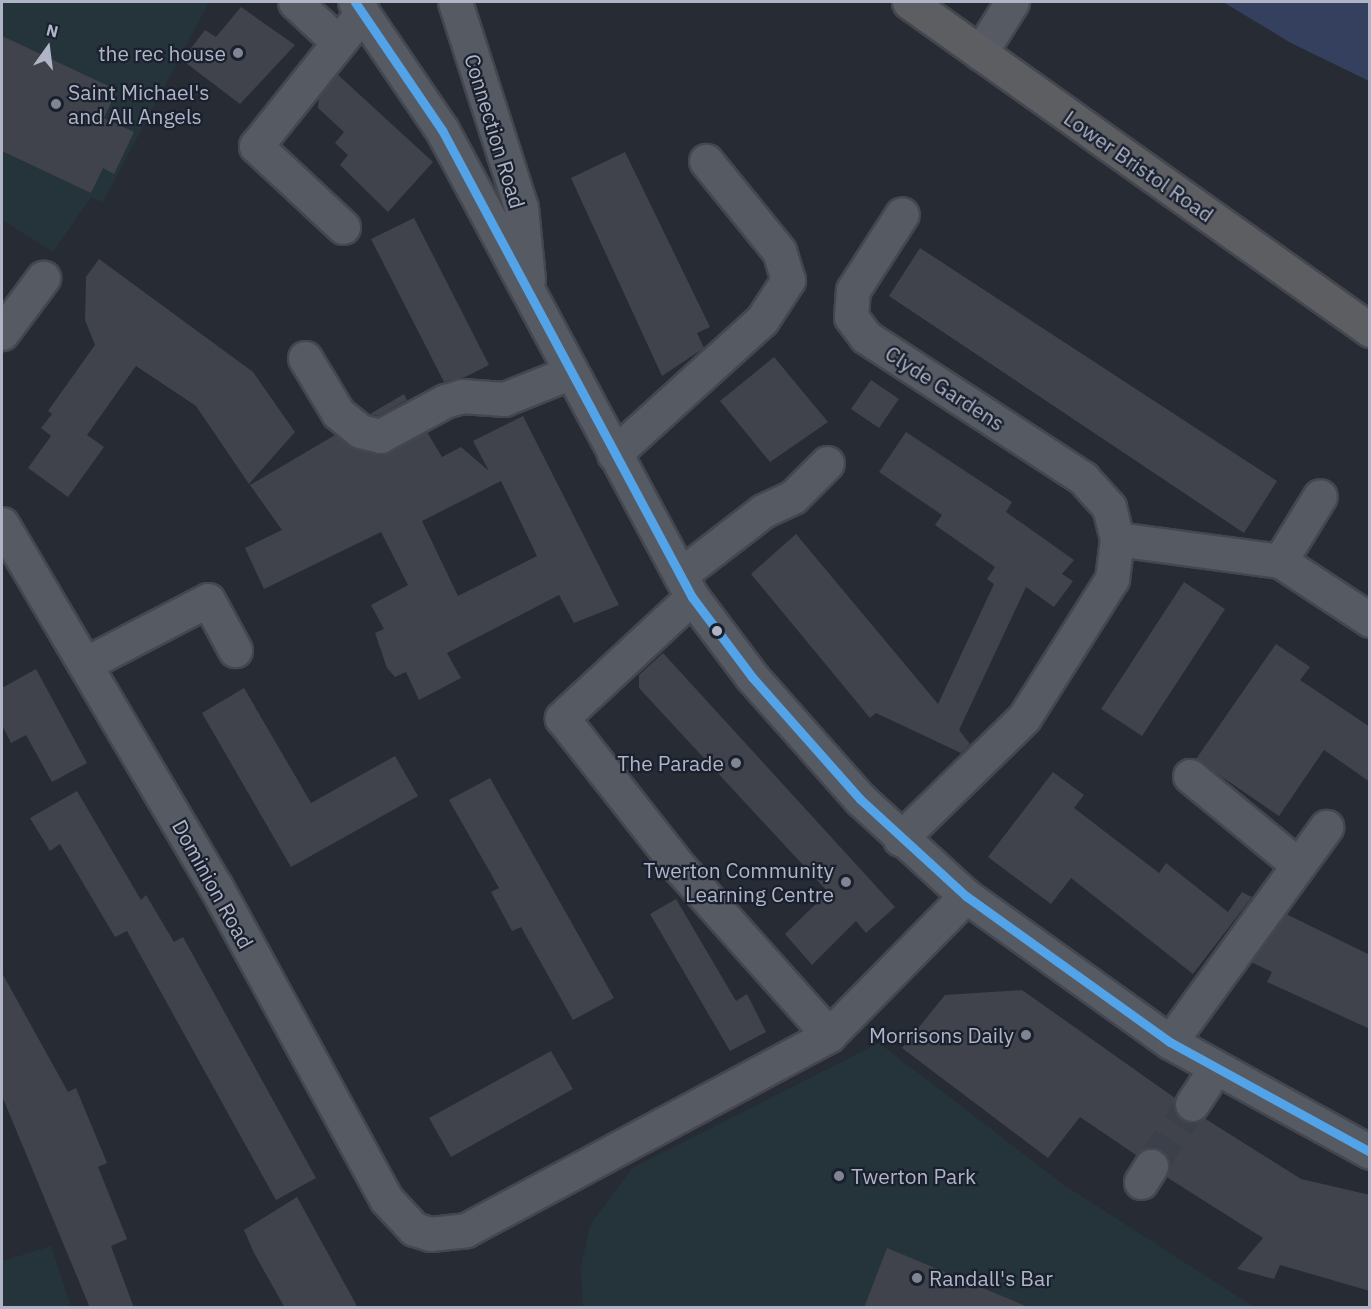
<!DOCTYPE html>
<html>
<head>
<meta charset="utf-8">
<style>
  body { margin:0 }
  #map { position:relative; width:1371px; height:1309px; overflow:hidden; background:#272b34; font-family:"IBM Plex Sans",sans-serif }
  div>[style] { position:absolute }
  .green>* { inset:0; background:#24343a }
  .water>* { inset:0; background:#34405d }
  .building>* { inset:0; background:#40434b }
  .minor-tunnel>* { height:33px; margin-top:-16.5px; transform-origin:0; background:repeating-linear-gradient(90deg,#3b404a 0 33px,transparent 0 49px) }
  .roads { filter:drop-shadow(2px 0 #44474f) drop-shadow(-2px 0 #44474f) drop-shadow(0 2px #44474f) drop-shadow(0 -2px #44474f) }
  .minor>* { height:33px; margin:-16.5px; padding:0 16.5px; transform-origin:16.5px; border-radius:16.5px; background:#565a62 }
  .highway>* { height:33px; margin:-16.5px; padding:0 16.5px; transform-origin:16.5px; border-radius:16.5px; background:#5c5e62 }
  .bus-1>* { height:9px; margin:-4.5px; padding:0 4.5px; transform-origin:4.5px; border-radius:4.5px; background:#53a3e8 }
  .dots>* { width:16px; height:16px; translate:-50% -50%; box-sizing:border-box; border:3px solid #1a202e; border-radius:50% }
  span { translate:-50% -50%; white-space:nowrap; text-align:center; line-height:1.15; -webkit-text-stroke:4.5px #1a202e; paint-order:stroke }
  .poi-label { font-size:21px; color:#afb5c6 }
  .right { translate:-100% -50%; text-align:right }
  .left { translate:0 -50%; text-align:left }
  .street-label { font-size:21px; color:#afb5c6 }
  .frame { position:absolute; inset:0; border:3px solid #afb5c6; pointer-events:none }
  .north { position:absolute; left:18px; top:18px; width:60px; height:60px; -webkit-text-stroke:4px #1a202e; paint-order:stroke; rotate:14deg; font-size:16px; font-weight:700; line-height:24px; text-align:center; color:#afb5c6 }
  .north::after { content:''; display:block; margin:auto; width:21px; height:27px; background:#afb5c6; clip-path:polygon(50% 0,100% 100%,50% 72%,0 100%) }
</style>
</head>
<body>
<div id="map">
  <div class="green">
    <div style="clip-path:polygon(2px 2px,209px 2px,103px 202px,91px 197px,53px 252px,2px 220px)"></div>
    <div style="clip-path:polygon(879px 1043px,1064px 1185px,1254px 1307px,583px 1308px,581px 1266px,590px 1226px,632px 1168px)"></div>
    <div style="clip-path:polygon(51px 1246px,71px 1307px,2px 1307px,2px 1261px)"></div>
  </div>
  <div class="water">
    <div style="clip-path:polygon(1223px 2px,1369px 2px,1369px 81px,1291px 43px)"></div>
  </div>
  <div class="building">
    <div style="clip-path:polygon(241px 7px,295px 45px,240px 104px,182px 60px,205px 30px,216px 37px)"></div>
    <div style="clip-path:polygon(2px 36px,117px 90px,104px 118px,134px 132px,114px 174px,103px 168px,91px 193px,2px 151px)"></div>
    <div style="clip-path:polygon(337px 74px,433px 162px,388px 212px,340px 165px,348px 155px,335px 143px,344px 132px,318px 108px,319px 98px)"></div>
    <div style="clip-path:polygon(625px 152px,710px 327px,697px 333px,704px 348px,662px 376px,571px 178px)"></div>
    <div style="clip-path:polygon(414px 218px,489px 365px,465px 377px,444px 382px,371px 239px)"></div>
    <div style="clip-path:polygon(920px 248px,1277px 481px,1244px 533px,889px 296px)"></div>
    <div style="clip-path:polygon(99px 259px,253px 372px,295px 432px,249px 484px,196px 406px,136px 366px,87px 435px,104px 447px,68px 497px,28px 468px,51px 436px,41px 428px,52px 414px,48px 411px,95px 345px,85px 320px,86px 277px)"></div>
    <div style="clip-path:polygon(774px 357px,828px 422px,770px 462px,720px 401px)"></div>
    <div style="clip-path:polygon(871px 380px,899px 399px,879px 428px,851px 409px)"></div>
    <div style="clip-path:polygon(404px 394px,407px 400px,378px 416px,370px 414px)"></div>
    <div style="clip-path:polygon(evenodd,523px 416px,619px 605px,574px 623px,559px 595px,447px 653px,461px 678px,419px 700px,406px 672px,395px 677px,387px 668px,375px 633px,384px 629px,371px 605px,408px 585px,381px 532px,264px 589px,245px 548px,282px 530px,250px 485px,335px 435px,355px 449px,376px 454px,427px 432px,442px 457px,461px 447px,489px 471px,473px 441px,523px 416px,501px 481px,537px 556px,458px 596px,422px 521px,501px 481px)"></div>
    <div style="clip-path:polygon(906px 432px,1012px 502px,1006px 512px,1074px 560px,1062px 574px,1073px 581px,1054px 607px,1026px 587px,959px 730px,970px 744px,961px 753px,876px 713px,870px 718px,751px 574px,796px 534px,938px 704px,994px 584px,987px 579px,995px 567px,935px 525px,942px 515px,879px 472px)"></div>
    <div style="clip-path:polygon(1184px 582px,1225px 609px,1142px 736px,1101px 709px)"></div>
    <div style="clip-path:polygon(1276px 644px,1310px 667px,1300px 680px,1370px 727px,1370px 782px,1324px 750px,1279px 816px,1196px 759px)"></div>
    <div style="clip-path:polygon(663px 653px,895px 907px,866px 933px,856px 921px,812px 965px,785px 934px,828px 892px,639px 688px,639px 675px)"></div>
    <div style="clip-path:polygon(36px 669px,87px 763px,52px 782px,26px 735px,11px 743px,2px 725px,2px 688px)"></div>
    <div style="clip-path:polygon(244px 688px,311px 803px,395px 756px,418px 796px,291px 867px,202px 713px)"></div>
    <div style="clip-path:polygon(1053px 772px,1084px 795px,1074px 808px,1159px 873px,1166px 863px,1228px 912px,1242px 892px,1252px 897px,1193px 974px,1071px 878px,1051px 904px,988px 857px)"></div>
    <div style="clip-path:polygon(490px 778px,614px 998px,573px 1020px,521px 927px,512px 931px,491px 892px,499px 888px,449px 800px)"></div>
    <div style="clip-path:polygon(77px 791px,141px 900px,146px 895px,174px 942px,183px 937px,316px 1178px,276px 1200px,127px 931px,115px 937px,60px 844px,50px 851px,30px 818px)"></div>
    <div style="clip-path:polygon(676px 899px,736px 1001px,747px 994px,766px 1032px,730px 1051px,650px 914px)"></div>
    <div style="clip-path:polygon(1286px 914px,1370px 955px,1370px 1029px,1267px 982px,1272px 972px,1251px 962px)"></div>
    <div style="clip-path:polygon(2px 973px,68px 1092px,76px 1088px,107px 1163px,98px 1167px,127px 1239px,111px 1246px,134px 1308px,90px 1308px,2px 1096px)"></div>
    <div style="clip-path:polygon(1022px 990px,1175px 1098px,1175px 1112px,1182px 1120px,1204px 1118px,1301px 1179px,1370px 1195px,1370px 1291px,1280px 1265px,1274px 1279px,1237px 1269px,1263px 1238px,1168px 1178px,1168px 1158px,1161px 1150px,1151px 1147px,1136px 1155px,1080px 1117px,1048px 1158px,902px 1048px,945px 995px)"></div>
    <div style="clip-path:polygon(551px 1051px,573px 1089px,451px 1157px,429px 1118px)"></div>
    <div style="clip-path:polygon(297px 1197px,358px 1308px,285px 1308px,254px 1253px,244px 1230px)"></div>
    <div style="clip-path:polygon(887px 1248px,1028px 1307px,1027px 1308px,864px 1308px)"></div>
  </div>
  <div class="minor-tunnel">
    <div style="left:1151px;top:1166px;width:74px;rotate:-56.5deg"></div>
  </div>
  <div class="roads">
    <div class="minor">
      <div style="left:295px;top:2px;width:59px;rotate:42.9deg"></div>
      <div style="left:355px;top:2px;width:155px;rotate:55.8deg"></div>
      <div style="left:442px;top:130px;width:530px;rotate:61.84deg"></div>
      <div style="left:692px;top:597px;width:100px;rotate:53.1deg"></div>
      <div style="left:752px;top:677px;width:163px;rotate:48.5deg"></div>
      <div style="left:860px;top:799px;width:144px;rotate:42.5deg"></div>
      <div style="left:966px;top:896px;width:251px;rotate:35.6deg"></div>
      <div style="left:1170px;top:1042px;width:228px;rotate:28.8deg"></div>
      <div style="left:455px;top:2px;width:215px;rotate:72.2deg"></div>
      <div style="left:521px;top:207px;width:73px;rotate:84.5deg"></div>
      <div style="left:980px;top:53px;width:60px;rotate:-57.9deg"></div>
      <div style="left:343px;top:227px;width:119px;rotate:-137deg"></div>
      <div style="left:256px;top:146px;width:171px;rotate:-51.4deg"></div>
      <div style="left:2px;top:333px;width:69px;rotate:-53.3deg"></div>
      <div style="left:305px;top:358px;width:64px;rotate:59deg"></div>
      <div style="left:338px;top:413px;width:28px;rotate:39deg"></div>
      <div style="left:360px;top:431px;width:21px;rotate:14deg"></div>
      <div style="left:380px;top:436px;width:74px;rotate:-28.3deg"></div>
      <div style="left:445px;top:401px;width:18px;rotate:-16deg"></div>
      <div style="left:462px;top:396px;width:42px;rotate:4.1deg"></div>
      <div style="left:504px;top:399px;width:70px;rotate:-21.8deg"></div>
      <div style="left:614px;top:454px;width:200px;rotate:-42.2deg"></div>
      <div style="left:762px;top:320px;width:48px;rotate:-57deg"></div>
      <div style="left:788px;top:280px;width:30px;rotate:-107deg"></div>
      <div style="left:779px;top:251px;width:116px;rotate:-129deg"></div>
      <div style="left:2px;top:524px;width:421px;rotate:59.5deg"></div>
      <div style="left:216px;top:887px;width:355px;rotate:61.4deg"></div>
      <div style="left:386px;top:1199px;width:41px;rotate:47deg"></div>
      <div style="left:414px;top:1229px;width:17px;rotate:17deg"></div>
      <div style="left:430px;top:1234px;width:36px;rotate:-6deg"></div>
      <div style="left:466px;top:1230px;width:412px;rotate:-28.2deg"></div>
      <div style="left:829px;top:1035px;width:195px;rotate:-45.4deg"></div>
      <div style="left:1117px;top:539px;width:164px;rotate:7.7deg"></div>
      <div style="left:1280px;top:561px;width:108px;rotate:33.2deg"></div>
      <div style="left:1280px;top:561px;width:76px;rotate:-58.4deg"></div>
      <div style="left:680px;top:575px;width:105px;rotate:-37.6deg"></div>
      <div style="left:763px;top:511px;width:33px;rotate:-25deg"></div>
      <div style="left:793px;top:497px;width:48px;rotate:-45deg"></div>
      <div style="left:692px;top:597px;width:178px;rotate:137.1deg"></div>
      <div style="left:562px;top:718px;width:192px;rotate:51.8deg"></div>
      <div style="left:681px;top:869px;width:222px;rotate:48.3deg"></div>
      <div style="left:87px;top:663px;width:136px;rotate:-27.5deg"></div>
      <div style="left:208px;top:600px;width:57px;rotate:61.6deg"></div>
      <div style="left:1190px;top:776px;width:140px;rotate:39.5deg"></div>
      <div style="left:900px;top:839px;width:173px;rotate:-44.3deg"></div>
      <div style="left:1024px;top:718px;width:165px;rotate:-57.7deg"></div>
      <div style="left:1112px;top:579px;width:40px;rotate:-82.9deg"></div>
      <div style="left:1117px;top:539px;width:33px;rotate:-104deg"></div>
      <div style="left:1109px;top:507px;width:39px;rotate:-132deg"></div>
      <div style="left:1083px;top:478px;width:259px;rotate:-147deg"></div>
      <div style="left:866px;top:337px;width:25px;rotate:-127deg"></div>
      <div style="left:851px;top:317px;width:27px;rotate:-86deg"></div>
      <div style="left:853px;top:290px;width:90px;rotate:-57.2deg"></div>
      <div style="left:1170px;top:1042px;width:266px;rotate:-54deg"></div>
      <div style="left:1192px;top:1104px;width:42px;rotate:-56.7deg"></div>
      <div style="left:1141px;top:1182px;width:19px;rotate:-58deg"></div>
    </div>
    <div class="highway">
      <div style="left:909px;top:2px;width:566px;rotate:35.43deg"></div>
    </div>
  </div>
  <div class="bus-1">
    <div style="left:355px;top:2px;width:155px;rotate:55.8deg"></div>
    <div style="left:442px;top:130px;width:530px;rotate:61.84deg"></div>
    <div style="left:692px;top:597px;width:100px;rotate:53.1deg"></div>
    <div style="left:752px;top:677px;width:163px;rotate:48.5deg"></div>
    <div style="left:860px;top:799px;width:144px;rotate:42.5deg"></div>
    <div style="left:966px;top:896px;width:251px;rotate:35.6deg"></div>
    <div style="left:1170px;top:1042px;width:228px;rotate:28.8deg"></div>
  </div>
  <div class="dots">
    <div style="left:238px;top:53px;background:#7f8593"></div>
    <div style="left:56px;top:104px;background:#7f8593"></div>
    <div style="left:717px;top:631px;background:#afb5c6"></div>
    <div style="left:736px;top:763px;background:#7f8593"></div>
    <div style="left:846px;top:882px;background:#7f8593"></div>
    <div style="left:1026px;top:1035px;background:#7f8593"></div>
    <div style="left:839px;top:1176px;background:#7f8593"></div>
    <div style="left:917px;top:1278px;background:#7f8593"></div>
  </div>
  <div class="poi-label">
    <span class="right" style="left:226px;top:53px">the rec house</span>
    <span class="left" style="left:68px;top:104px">Saint Michael's<br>and All Angels</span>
    <span class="right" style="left:724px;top:763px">The Parade</span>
    <span class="right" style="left:834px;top:882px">Twerton Community<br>Learning Centre</span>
    <span class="right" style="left:1014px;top:1035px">Morrisons Daily</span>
    <span class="left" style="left:851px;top:1176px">Twerton Park</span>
    <span class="left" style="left:929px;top:1278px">Randall's Bar</span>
  </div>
  <div class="street-label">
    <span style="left:495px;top:131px;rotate:73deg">Connection Road</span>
    <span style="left:1139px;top:166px;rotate:35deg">Lower Bristol Road</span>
    <span style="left:945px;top:388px;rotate:33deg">Clyde Gardens</span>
    <span style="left:213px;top:884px;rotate:61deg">Dominion Road</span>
  </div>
  <div class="frame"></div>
  <div class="north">N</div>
</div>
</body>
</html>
